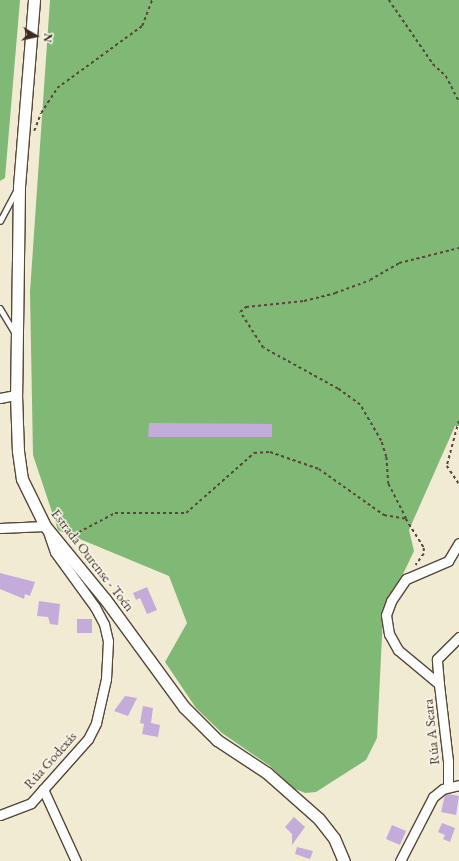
<!DOCTYPE html>
<html>
<head>
<meta charset="utf-8">
<style>
  body { margin:0 }
  #map { position:relative; width:459px; height:861px; overflow:hidden; background:#f1ebd3; font-family:"EB Garamond",serif }
  div>[style] { position:absolute }
  .forest>* { inset:0; background:#80b876 }
  .building>* { inset:0; background:#c4acda }
  .path>* { height:1.5px; margin-top:-0.75px; transform-origin:0; background:repeating-linear-gradient(90deg,#564739 0 3px,transparent 0 6px) }
  .roads { filter:drop-shadow(1px 0 #564739) drop-shadow(-1px 0 #564739) drop-shadow(0 1px #564739) drop-shadow(0 -1px #564739) }
  .service>* { height:4.5px; margin:-2.25px; padding:0 2.25px; transform-origin:2.25px; border-radius:2.25px; background:#fff }
  .minor>* { height:9px; margin:-4.5px; padding:0 4.5px; transform-origin:4.5px; border-radius:4.5px; background:#fff }
  .tertiary>* { height:11px; margin:-5.5px; padding:0 5.5px; transform-origin:5.5px; border-radius:5.5px; background:#fff }
  span { translate:-50% -50%; white-space:nowrap; text-align:center; line-height:1.15; -webkit-text-stroke:3px #fbf7ec; paint-order:stroke }
  .street-label { font-size:14px; color:#3b2a1e }
  .north { position:absolute; left:16px; top:16px; width:40px; height:40px; -webkit-text-stroke:3px #fbf7ec; paint-order:stroke; rotate:99deg; font-size:11px; font-weight:700; line-height:16px; text-align:center; color:#3b2a1e }
  .north::after { content:''; display:block; margin:auto; width:14px; height:18px; background:#3b2a1e; clip-path:polygon(50% 0,100% 100%,50% 72%,0 100%) }
</style>
</head>
<body>
<div id="map">
  <div class="forest">
    <div style="clip-path:polygon(0 0,20px 0,5px 178px,0 181px)"></div>
    <div style="clip-path:polygon(50px 0,459px 0,459px 426px,455px 426px,409px 530px,414px 551px,383px 616px,377px 738px,366px 760px,316px 792px,305px 793px,293px 788px,270px 766px,222px 733px,196px 708px,165px 662px,187px 623px,169px 576px,58px 530px,33px 455px,30px 292px)"></div>
  </div>
  <div class="building">
    <div style="clip-path:polygon(149px 423px,272px 424px,272px 437px,148px 437px)"></div>
    <div style="clip-path:polygon(0 573px,35px 582px,30px 596px,25px 594px,24px 599px,0 589px)"></div>
    <div style="clip-path:polygon(147px 587px,157px 610px,147px 614px,140px 598px,136px 600px,133px 593px)"></div>
    <div style="clip-path:polygon(39px 601px,60px 604px,58px 625px,50px 624px,48px 617px,37px 616px)"></div>
    <div style="clip-path:polygon(77px 619px,92px 619px,92px 633px,77px 633px)"></div>
    <div style="clip-path:polygon(125px 696px,137px 698px,128px 716px,114px 711px)"></div>
    <div style="clip-path:polygon(143px 706px,153px 708px,151px 723px,160px 725px,158px 737px,142px 734px,144px 724px,140px 723px)"></div>
    <div style="clip-path:polygon(448px 794px,459px 796px,456px 815px,441px 812px,445px 795px)"></div>
    <div style="clip-path:polygon(294px 817px,305px 827px,292px 845px,292px 834px,285px 827px)"></div>
    <div style="clip-path:polygon(442px 823px,455px 828px,450px 842px,443px 839px,445px 835px,438px 832px)"></div>
    <div style="clip-path:polygon(392px 825px,406px 831px,400px 845px,386px 839px)"></div>
    <div style="clip-path:polygon(297px 847px,313px 851px,310px 859px,295px 854px)"></div>
  </div>
  <div class="path">
    <div style="left:389px;top:0;width:78px;rotate:55.5deg"></div>
    <div style="left:433px;top:64px;width:18px;rotate:43deg"></div>
    <div style="left:446px;top:76px;width:28px;rotate:63deg"></div>
    <div style="left:34px;top:131px;width:19px;rotate:-69deg"></div>
    <div style="left:41px;top:113px;width:30px;rotate:-57deg"></div>
    <div style="left:57px;top:88px;width:105px;rotate:-36.1deg"></div>
    <div style="left:142px;top:26px;width:28px;rotate:-69deg"></div>
    <div style="left:459px;top:421px;width:47px;rotate:104.9deg"></div>
    <div style="left:447px;top:466px;width:22px;rotate:56deg"></div>
    <div style="left:406px;top:519px;width:39px;rotate:-117deg"></div>
    <div style="left:388px;top:484px;width:27px;rotate:-94deg"></div>
    <div style="left:386px;top:457px;width:17px;rotate:-107deg"></div>
    <div style="left:381px;top:441px;width:42px;rotate:-120.3deg"></div>
    <div style="left:360px;top:405px;width:27px;rotate:-144deg"></div>
    <div style="left:338px;top:389px;width:85px;rotate:-151.3deg"></div>
    <div style="left:263px;top:348px;width:43px;rotate:-122.6deg"></div>
    <div style="left:240px;top:312px;width:8px;rotate:-40deg"></div>
    <div style="left:246px;top:307px;width:58px;rotate:-5.9deg"></div>
    <div style="left:304px;top:301px;width:32px;rotate:-14deg"></div>
    <div style="left:335px;top:293px;width:37px;rotate:-20deg"></div>
    <div style="left:370px;top:280px;width:34px;rotate:-30deg"></div>
    <div style="left:399px;top:263px;width:62px;rotate:-14deg"></div>
    <div style="left:68px;top:538px;width:53px;rotate:-28deg"></div>
    <div style="left:115px;top:513px;width:71px"></div>
    <div style="left:186px;top:513px;width:91px;rotate:-41.4deg"></div>
    <div style="left:254px;top:453px;width:16px;rotate:-4deg"></div>
    <div style="left:270px;top:452px;width:52px;rotate:19.1deg"></div>
    <div style="left:319px;top:469px;width:80px;rotate:35.3deg"></div>
    <div style="left:384px;top:515px;width:22px;rotate:10deg"></div>
    <div style="left:406px;top:519px;width:34px;rotate:58deg"></div>
    <div style="left:424px;top:548px;width:6px;rotate:90deg"></div>
    <div style="left:424px;top:554px;width:14px;rotate:126deg"></div>
  </div>
  <div class="roads">
    <div class="service">
      <div style="left:0;top:221px;width:34px;rotate:-62deg"></div>
      <div style="left:0;top:308px;width:27px;rotate:59deg"></div>
    </div>
    <div class="minor">
      <div style="left:0;top:398px;width:16px;rotate:-11deg"></div>
      <div style="left:0;top:528px;width:45px;rotate:-2.5deg"></div>
      <div style="left:439px;top:684px;width:25px;rotate:-95deg"></div>
      <div style="left:437px;top:659px;width:31px;rotate:-45deg"></div>
      <div style="left:448px;top:786px;width:25px;rotate:-90deg"></div>
      <div style="left:448px;top:761px;width:78px;rotate:-96.7deg"></div>
      <div style="left:439px;top:684px;width:53px;rotate:-140.3deg"></div>
      <div style="left:398px;top:650px;width:18px;rotate:-119deg"></div>
      <div style="left:389px;top:634px;width:19px;rotate:-99deg"></div>
      <div style="left:386px;top:615px;width:15px;rotate:-70deg"></div>
      <div style="left:391px;top:601px;width:27px;rotate:-56deg"></div>
      <div style="left:406px;top:579px;width:46px;rotate:-23.2deg"></div>
      <div style="left:448px;top:561px;width:21px;rotate:-59deg"></div>
      <div style="left:43px;top:789px;width:79px;rotate:65.4deg"></div>
      <div style="left:0;top:815px;width:33px;rotate:-21deg"></div>
      <div style="left:31px;top:803px;width:86px;rotate:-48.3deg"></div>
      <div style="left:88px;top:739px;width:18px;rotate:-63deg"></div>
      <div style="left:96px;top:723px;width:45px;rotate:-77.2deg"></div>
      <div style="left:106px;top:679px;width:38px;rotate:-87deg"></div>
      <div style="left:108px;top:641px;width:17px;rotate:-103deg"></div>
      <div style="left:104px;top:624px;width:19px;rotate:-118deg"></div>
      <div style="left:95px;top:607px;width:68px;rotate:-126deg"></div>
      <div style="left:55px;top:552px;width:24px;rotate:-109deg"></div>
      <div style="left:400px;top:861px;width:72px;rotate:-62.7deg"></div>
      <div style="left:433px;top:797px;width:13px;rotate:-39deg"></div>
      <div style="left:443px;top:789px;width:16px;rotate:-14deg"></div>
    </div>
    <div class="tertiary">
      <div style="left:34px;top:0;width:188px;rotate:94.6deg"></div>
      <div style="left:19px;top:187px;width:208px;rotate:90.8deg"></div>
      <div style="left:16px;top:395px;width:56px;rotate:88deg"></div>
      <div style="left:18px;top:451px;width:28px;rotate:82deg"></div>
      <div style="left:22px;top:479px;width:52px;rotate:63.9deg"></div>
      <div style="left:45px;top:526px;width:94px;rotate:50.6deg"></div>
      <div style="left:105px;top:599px;width:134px;rotate:53.8deg"></div>
      <div style="left:184px;top:707px;width:47px;rotate:45deg"></div>
      <div style="left:217px;top:740px;width:60px;rotate:33.4deg"></div>
      <div style="left:267px;top:773px;width:69px;rotate:41.5deg"></div>
      <div style="left:319px;top:819px;width:24px;rotate:52deg"></div>
      <div style="left:334px;top:838px;width:25px;rotate:67deg"></div>
    </div>
  </div>
  <div class="street-label">
    <span style="left:93px;top:560px;rotate:52deg">Estrada Ourense - Toén</span>
    <span style="left:431px;top:732px;rotate:-96deg">Rúa A Seara</span>
    <span style="left:50px;top:760px;rotate:-48deg">Rúa Godexás</span>
  </div>
  <div class="north">N</div>
</div>
</body>
</html>
